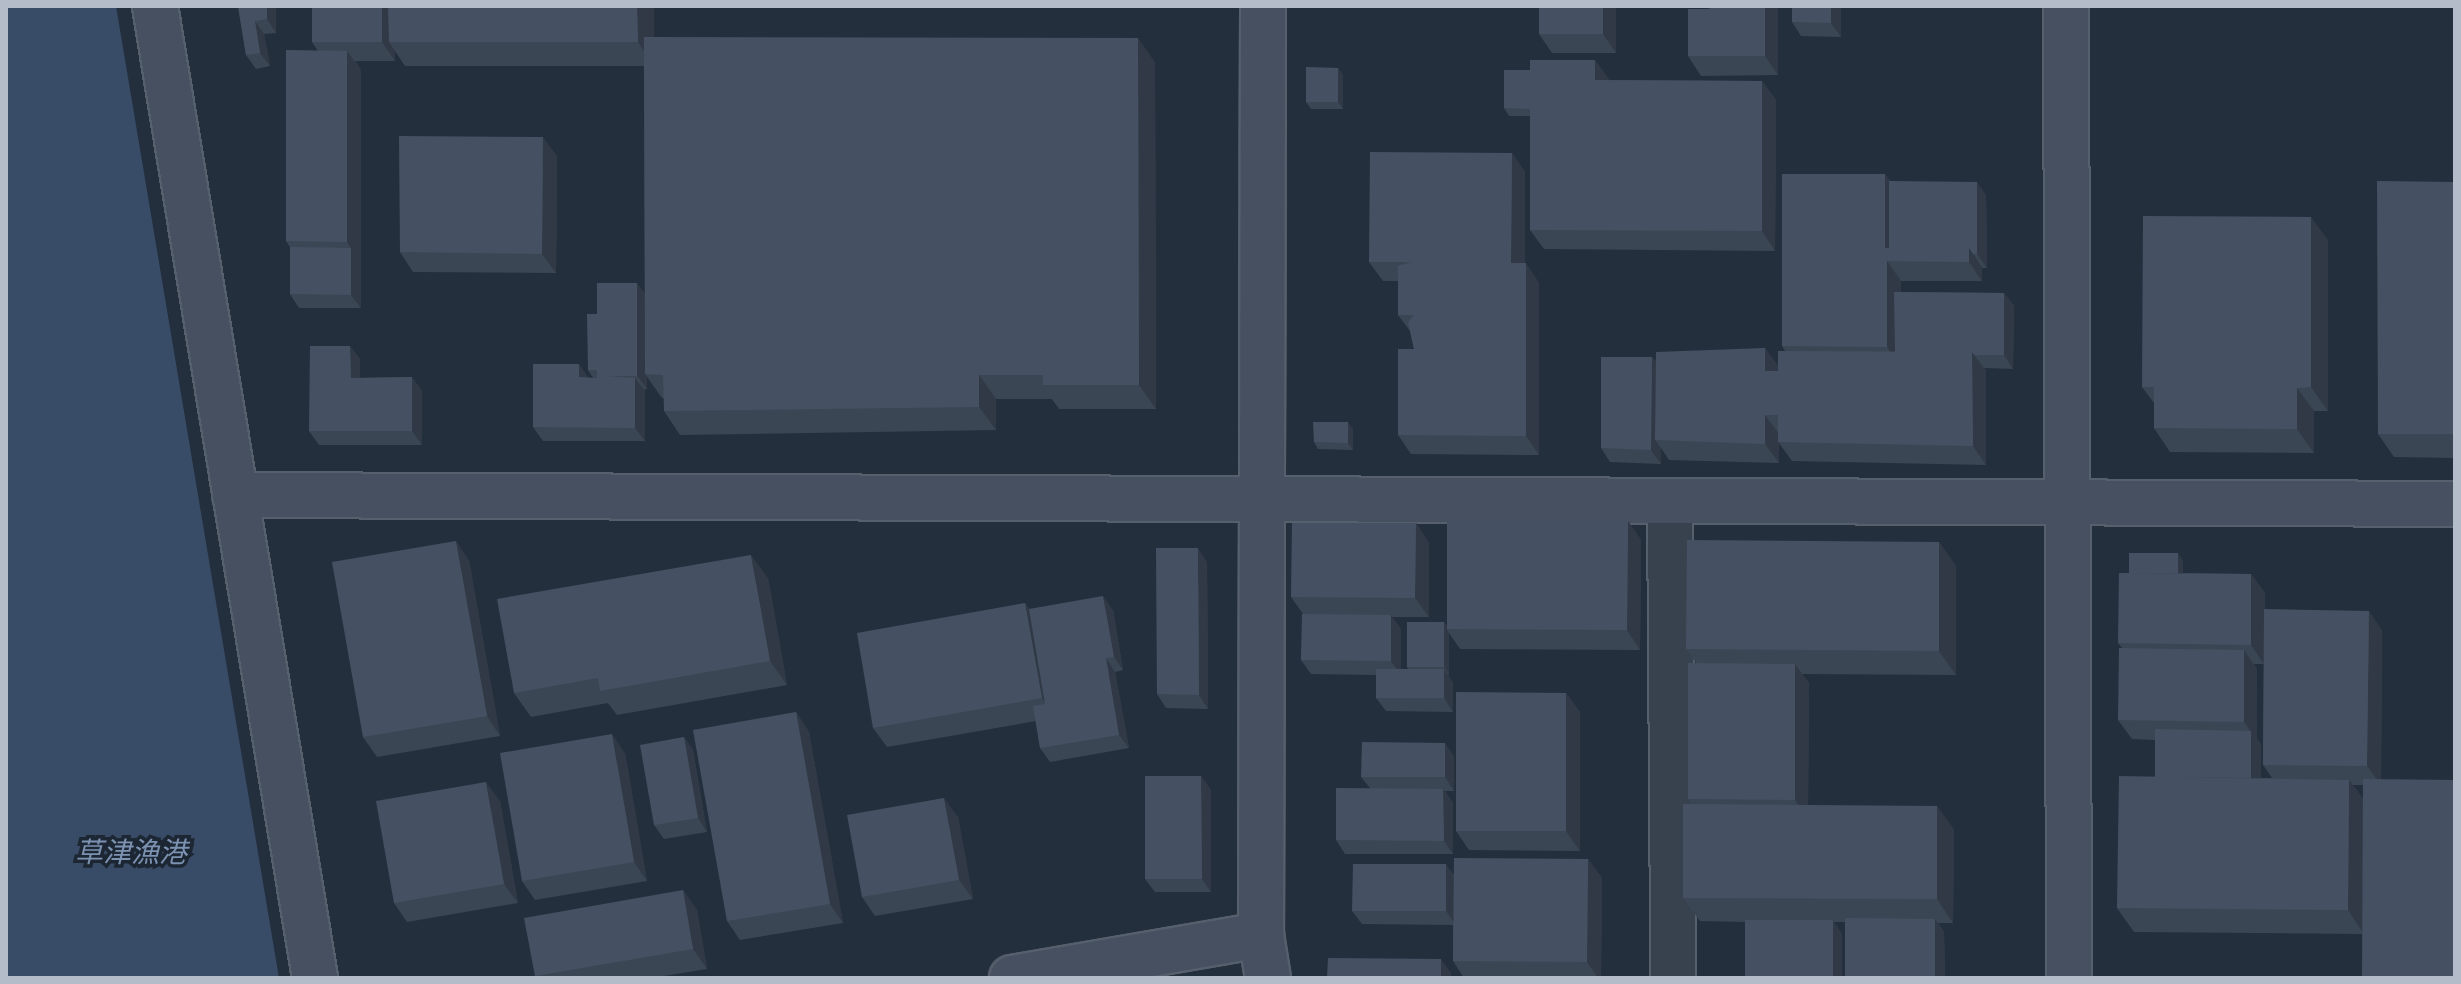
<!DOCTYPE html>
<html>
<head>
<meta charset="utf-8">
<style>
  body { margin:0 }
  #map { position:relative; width:2461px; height:984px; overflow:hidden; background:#242f3e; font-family:Arial,"Noto Sans JP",sans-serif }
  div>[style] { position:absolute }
  .water>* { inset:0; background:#394c67 }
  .roads { filter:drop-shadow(2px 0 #565f6c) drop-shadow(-2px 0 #565f6c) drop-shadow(0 2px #565f6c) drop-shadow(0 -2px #565f6c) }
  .street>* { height:44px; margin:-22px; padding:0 22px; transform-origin:22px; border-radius:22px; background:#38414e }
  .secondary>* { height:44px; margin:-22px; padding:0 22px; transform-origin:22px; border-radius:22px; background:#465061 }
  .wall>* { inset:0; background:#3b4654 }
  .shaded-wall>* { inset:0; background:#303945 }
  .building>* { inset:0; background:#455162 }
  span { translate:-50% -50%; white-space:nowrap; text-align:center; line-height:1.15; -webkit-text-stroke:7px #1d2633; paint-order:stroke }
  .water-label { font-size:28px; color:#7c92b1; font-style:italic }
  .frame { position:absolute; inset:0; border:8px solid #b4bcc9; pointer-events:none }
</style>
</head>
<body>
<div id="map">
  <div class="water">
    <div style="clip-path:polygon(6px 6px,116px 6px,279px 978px,6px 978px)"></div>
  </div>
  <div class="roads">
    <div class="street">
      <div style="left:1670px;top:506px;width:472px;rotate:89.6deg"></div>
    </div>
    <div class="secondary">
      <div style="left:155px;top:6px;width:985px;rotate:80.65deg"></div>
      <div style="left:1263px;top:6px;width:929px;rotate:90.12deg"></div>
      <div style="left:1261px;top:935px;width:44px;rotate:80.8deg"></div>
      <div style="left:2066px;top:6px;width:972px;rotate:89.82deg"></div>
      <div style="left:235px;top:495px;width:2220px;rotate:0.23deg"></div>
      <div style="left:1012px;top:978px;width:253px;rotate:-9.8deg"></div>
    </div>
  </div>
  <div class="wall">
    <div style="clip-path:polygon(238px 6px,276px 6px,276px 33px,264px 34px,270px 66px,256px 69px,246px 55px)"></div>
    <div style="clip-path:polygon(312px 6px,654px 6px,654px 37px,1155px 62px,1156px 409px,1059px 409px,1052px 399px,996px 399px,996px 430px,680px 435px,664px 411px,664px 398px,662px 398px,647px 377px,647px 389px,643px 390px,645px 391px,645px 441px,543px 441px,533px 427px,579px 364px,588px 378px,593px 378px,588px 370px,597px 314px,645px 294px,644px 66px,405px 66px,395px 51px,395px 61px,355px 61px,361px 70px,361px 308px,299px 308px,290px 294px,290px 247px,286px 241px,318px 51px,312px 42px)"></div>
    <div style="clip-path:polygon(1616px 6px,1616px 53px,1552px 53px,1539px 34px)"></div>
    <div style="clip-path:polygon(1707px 6px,1778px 6px,1778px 75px,1701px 76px,1688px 56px,1709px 9px)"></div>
    <div style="clip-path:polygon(1792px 6px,1841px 6px,1841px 37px,1801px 36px,1792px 22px)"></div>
    <div style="clip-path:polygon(1595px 60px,1609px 80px,1762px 81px,1776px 100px,1775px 251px,1544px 249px,1530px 230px,1530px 116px,1509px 116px,1504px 108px,1530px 70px)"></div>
    <div style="clip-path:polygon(1338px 68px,1343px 75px,1343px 109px,1311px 109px,1306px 102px)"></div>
    <div style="clip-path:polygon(1512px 153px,1525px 172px,1525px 263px,1539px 283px,1539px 455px,1411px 454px,1398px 435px,1414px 349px,1410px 331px,1398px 315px,1398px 281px,1383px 281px,1369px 262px)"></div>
    <div style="clip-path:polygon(557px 156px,556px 273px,413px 272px,400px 252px)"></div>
    <div style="clip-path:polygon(1885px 174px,1890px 181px,1986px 195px,1987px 268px,1982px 268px,1982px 281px,1901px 281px,1901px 292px,2004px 293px,2014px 306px,2013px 369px,1984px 368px,1986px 371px,1986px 465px,1792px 461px,1779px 443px,1779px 463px,1669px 460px,1661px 448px,1661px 464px,1610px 462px,1601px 448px,1652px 357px,1656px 362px,1765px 348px,1778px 366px,1785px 351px,1782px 346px)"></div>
    <div style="clip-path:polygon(2455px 182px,2455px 458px,2394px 457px,2378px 434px)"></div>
    <div style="clip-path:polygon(2328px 240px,2328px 411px,2314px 411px,2314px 453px,2170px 452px,2154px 428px,2154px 403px,2142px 387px)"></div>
    <div style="clip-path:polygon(350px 346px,360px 359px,360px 378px,412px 377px,422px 391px,422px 445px,319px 445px,309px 431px)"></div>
    <div style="clip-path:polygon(1353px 429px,1353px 450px,1318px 449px,1314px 442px)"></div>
    <div style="clip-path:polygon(1628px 521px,1641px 540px,1640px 650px,1460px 649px,1449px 633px,1449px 675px,1448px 675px,1453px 683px,1453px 712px,1386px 711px,1376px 698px,1376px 675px,1311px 674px,1301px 660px,1303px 614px,1291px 597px,1416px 523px,1429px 543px,1429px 617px,1392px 617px,1401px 629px,1401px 669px,1408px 669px,1407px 667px,1444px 622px,1447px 626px)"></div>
    <div style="clip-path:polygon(1939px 542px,1956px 566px,1956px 675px,1802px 674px,1809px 683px,1808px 805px,1954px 829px,1953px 923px,1938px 923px,1944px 932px,1945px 978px,1845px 978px,1845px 922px,1834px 922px,1842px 934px,1842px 978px,1745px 978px,1745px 922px,1700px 921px,1683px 898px,1691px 804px,1688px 799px,1696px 663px,1686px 649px)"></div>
    <div style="clip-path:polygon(evenodd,2178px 553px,2183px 561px,2183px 573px,2251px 574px,2265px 593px,2265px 609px,2382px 630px,2381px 780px,2362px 934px,2134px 932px,2117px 908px,2155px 777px,2155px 740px,2132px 739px,2118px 720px,2122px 648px,2118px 643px,2129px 573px,2178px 553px,2254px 664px,2264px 664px,2263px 765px,2272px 778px,2261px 778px,2261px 744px,2257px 739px,2257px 669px,2254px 664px,2178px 553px,2353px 785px,2363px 785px,2363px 799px,2353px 785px)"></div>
    <div style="clip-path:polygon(469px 560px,500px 736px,377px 757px,363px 737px)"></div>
    <div style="clip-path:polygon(1207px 562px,1208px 709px,1166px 708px,1157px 694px)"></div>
    <div style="clip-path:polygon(768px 578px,787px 685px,617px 715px,608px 703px,531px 717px,514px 693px)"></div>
    <div style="clip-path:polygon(1025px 603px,1029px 609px,1113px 610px,1123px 670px,1115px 672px,1129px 748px,1050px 762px,1040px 748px,1036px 721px,887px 747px,873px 728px)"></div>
    <div style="clip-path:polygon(1566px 693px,1580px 712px,1580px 851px,1469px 850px,1456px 831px)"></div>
    <div style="clip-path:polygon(796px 712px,809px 732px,843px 923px,740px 940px,727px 921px)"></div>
    <div style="clip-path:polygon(684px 737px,693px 750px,707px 832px,664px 839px,654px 825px)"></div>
    <div style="clip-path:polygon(625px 753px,647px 881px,535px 900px,522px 881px)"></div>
    <div style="clip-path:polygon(1454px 756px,1454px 791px,1445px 791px,1453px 803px,1453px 854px,1345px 854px,1336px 840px,1370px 788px,1361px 777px)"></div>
    <div style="clip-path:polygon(1201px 776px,1211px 790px,1211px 892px,1155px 892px,1145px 879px)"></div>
    <div style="clip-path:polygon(500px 801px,518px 903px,407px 922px,394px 903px)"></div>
    <div style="clip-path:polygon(958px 817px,973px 899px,875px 916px,862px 897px)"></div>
    <div style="clip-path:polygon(1588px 859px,1602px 878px,1601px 978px,1464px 978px,1453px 961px,1453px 925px,1362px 924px,1352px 911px,1453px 874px)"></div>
    <div style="clip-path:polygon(683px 890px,697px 910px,707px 969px,652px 978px,536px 978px,535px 976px)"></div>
  </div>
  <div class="shaded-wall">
    <div style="clip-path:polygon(267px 6px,276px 6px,276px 33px,267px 19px)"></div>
    <div style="clip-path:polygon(382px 6px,395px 6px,389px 42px,395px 51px,395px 61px,382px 42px)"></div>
    <div style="clip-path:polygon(637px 6px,654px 6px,654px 66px,638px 42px)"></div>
    <div style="clip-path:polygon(1603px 6px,1616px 6px,1616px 53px,1603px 34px)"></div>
    <div style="clip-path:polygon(1765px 6px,1778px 6px,1778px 75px,1765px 56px)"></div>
    <div style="clip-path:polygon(1831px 6px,1841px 6px,1841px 37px,1831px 23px)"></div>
    <div style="clip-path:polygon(255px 21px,264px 34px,270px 66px,260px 53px)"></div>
    <div style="clip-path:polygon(1138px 38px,1155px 62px,1156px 409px,1139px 385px)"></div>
    <div style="clip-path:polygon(347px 51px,361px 70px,361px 308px,351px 295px,351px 248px,347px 242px)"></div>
    <div style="clip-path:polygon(1595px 60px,1609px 79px,1608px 100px,1595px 80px)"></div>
    <div style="clip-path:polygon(1338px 68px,1343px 75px,1343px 109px,1338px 102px)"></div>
    <div style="clip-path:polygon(1762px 81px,1776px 100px,1775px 251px,1762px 231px)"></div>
    <div style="clip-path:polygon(543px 137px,557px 156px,556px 273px,542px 254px)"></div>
    <div style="clip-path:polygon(1512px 153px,1525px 172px,1525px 283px,1511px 263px)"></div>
    <div style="clip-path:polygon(1885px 174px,1899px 193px,1898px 254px,1885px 248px)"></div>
    <div style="clip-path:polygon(1977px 182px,1986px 195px,1987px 268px,1977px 254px)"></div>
    <div style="clip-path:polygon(2311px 217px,2328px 240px,2328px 411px,2311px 387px)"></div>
    <div style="clip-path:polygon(1969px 248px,1982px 267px,1982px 281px,1969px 262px)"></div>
    <div style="clip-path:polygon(1887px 261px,1901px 281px,1901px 366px,1887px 347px)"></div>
    <div style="clip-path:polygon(1526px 263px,1539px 283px,1539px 455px,1526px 436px)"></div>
    <div style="clip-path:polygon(637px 283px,647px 296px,645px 374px,647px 377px,647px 389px,637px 376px)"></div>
    <div style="clip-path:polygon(2004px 293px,2014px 306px,2013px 369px,2004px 355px)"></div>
    <div style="clip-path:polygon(350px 346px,360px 359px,360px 391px,351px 378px)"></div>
    <div style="clip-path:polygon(1765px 348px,1779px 367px,1778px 390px,1765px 371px)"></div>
    <div style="clip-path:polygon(1972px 352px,1986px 371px,1986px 465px,1973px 446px)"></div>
    <div style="clip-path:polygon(1652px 357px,1661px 370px,1655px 440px,1661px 448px,1661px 464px,1651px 450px)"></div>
    <div style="clip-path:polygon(579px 364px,589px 378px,579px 377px)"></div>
    <div style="clip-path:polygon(979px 375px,996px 399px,996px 430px,979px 407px)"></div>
    <div style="clip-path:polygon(412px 377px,422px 391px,422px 445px,412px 431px)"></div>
    <div style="clip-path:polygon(635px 378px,645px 391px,645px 441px,635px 428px)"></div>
    <div style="clip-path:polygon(2297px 388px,2314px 411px,2314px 453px,2297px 429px)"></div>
    <div style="clip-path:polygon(1765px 415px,1779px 434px,1779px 463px,1765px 444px)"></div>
    <div style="clip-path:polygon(1348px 422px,1353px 429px,1353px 450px,1348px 443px)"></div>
    <div style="clip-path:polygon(1628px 521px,1641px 540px,1640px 650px,1627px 630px)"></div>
    <div style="clip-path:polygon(1416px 523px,1429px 543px,1429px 617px,1415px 598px)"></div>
    <div style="clip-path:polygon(456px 541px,469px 560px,500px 736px,487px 716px)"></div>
    <div style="clip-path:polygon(1939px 542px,1956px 566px,1956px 675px,1939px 651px)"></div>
    <div style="clip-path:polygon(1198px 548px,1207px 562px,1208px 709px,1199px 695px)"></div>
    <div style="clip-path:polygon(2178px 553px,2183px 561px,2183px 585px,2178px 578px)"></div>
    <div style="clip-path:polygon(751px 555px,768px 578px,787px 685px,770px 661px)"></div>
    <div style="clip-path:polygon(2251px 574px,2265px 593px,2264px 664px,2251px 645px)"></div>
    <div style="clip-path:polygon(1103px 596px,1113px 610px,1123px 670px,1114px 657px)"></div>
    <div style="clip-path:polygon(1025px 603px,1038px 623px,1055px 718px,1042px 698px)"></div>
    <div style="clip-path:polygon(2369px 611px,2382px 630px,2381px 785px,2367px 766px)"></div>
    <div style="clip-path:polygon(1391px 615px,1401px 629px,1401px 675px,1391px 661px)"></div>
    <div style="clip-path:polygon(1444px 622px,1449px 629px,1447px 629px,1449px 633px,1449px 675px,1444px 667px)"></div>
    <div style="clip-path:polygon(2244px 650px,2257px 669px,2257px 739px,2261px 744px,2261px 793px,2251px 779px,2251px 732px,2244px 722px)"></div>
    <div style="clip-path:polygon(1106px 658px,1115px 672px,1129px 748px,1119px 735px)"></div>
    <div style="clip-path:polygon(1795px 664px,1809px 683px,1808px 819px,1795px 800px)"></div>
    <div style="clip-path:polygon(1444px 669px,1453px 683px,1453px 712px,1444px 698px)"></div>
    <div style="clip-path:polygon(1566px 693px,1580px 712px,1580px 851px,1566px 831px)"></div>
    <div style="clip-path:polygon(796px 712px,809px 732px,843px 923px,830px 904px)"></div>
    <div style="clip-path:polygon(612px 734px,625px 753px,647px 881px,634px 862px)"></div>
    <div style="clip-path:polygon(684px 737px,693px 750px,707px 832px,698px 818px)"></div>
    <div style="clip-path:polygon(1445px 743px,1454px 756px,1454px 791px,1445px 777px)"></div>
    <div style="clip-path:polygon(1201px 776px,1211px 790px,1211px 892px,1202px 879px)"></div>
    <div style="clip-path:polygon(2349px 780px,2366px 803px,2364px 934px,2348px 910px)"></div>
    <div style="clip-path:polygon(486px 782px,500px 801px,518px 903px,504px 884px)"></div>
    <div style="clip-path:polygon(1443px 789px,1453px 803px,1453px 854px,1444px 841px)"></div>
    <div style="clip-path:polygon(944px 798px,958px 817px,973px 899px,959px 880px)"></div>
    <div style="clip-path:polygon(1937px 806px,1954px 829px,1953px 923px,1937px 899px)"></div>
    <div style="clip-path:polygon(1588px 859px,1602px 878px,1601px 978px,1598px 978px,1587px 962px)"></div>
    <div style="clip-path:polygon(1446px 864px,1456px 878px,1456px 925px,1446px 911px)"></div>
    <div style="clip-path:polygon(683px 890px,697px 910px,707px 969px,693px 949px)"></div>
    <div style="clip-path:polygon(1935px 919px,1944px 932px,1945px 978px,1935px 978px)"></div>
    <div style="clip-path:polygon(1833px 920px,1842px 934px,1842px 978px,1833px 978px)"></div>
    <div style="clip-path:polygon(1441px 959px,1451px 973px,1451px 978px,1441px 978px)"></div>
  </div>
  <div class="building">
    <div style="clip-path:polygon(238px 6px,267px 6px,267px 19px,255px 21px,260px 53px,246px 55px)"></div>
    <div style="clip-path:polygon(312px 6px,382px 6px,382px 42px,312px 42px)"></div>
    <div style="clip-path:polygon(388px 6px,637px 6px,638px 42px,389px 42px)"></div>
    <div style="clip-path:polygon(1539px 6px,1603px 6px,1603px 34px,1539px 34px)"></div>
    <div style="clip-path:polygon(1711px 6px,1765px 6px,1765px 56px,1688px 56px,1688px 9px,1711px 9px)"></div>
    <div style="clip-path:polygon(1792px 6px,1831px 6px,1831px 23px,1792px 22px)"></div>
    <div style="clip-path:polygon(644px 37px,1138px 38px,1139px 385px,1043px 385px,1043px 375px,979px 375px,979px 407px,664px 411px,663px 375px,645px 374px)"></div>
    <div style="clip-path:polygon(286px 50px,347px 51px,347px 242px,286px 241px)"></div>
    <div style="clip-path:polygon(1530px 60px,1595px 60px,1595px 80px,1762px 81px,1762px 231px,1530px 230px)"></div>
    <div style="clip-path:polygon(1306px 67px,1338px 68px,1338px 102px,1306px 102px)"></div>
    <div style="clip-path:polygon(1504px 70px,1530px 70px,1530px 109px,1504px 108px)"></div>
    <div style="clip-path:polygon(399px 136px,543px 137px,542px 254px,400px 252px)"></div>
    <div style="clip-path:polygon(1370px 152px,1512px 153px,1511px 263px,1526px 263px,1526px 436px,1398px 435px,1398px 349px,1414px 349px,1408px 322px,1414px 315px,1398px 315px,1398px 266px,1412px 262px,1369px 262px)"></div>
    <div style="clip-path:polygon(1782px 174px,1885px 174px,1885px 248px,1969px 248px,1969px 262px,1887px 261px,1887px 347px,1782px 346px)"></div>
    <div style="clip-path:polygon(1889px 181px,1977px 182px,1977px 254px,1973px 254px,1969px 248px,1889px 248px)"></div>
    <div style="clip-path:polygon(2377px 181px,2455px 182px,2455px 434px,2378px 434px)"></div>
    <div style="clip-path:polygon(2143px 216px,2311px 217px,2311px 387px,2297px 388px,2297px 429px,2154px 428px,2154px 387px,2142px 387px)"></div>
    <div style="clip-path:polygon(290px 247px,351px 248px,351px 295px,290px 294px)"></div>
    <div style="clip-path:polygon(597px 283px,637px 283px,637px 376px,606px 376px,635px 378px,635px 428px,533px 427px,533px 364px,579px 364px,579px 377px,597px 378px,597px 370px,588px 370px,587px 314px,597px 314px)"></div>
    <div style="clip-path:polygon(1894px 292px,2004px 293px,2004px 355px,1974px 355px,1972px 352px,1895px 352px)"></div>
    <div style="clip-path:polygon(310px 346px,350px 346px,351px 378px,412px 377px,412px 431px,309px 431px)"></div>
    <div style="clip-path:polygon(1765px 348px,1765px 371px,1778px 371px,1778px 351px,1972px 352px,1973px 446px,1778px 442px,1778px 415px,1765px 415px,1765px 444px,1655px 440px,1656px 352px)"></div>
    <div style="clip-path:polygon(1601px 357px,1652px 357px,1651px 450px,1601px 448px)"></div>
    <div style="clip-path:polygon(1313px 422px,1348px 422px,1348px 443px,1314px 442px)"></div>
    <div style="clip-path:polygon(1447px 519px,1628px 521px,1627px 630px,1447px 629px)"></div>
    <div style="clip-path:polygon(1292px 523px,1416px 523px,1415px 598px,1291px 597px)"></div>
    <div style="clip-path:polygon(1687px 540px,1939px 542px,1939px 651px,1686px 649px)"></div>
    <div style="clip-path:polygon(456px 541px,487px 716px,363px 737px,332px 562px)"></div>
    <div style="clip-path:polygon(1156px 548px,1198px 548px,1199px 695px,1157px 694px)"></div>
    <div style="clip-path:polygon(2129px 553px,2178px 553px,2178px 573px,2129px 573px)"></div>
    <div style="clip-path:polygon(751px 555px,770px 661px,600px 691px,598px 678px,514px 693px,497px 599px)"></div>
    <div style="clip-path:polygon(2119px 573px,2251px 574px,2251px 645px,2118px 643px)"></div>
    <div style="clip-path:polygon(1103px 596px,1114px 657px,1106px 658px,1119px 735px,1040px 748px,1033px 706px,1045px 704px,1029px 609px)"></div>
    <div style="clip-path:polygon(1025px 603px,1042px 698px,873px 728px,857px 633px)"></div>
    <div style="clip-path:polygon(2264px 609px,2369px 611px,2367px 766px,2263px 765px)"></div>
    <div style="clip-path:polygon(1302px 614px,1391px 615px,1391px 661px,1301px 660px)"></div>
    <div style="clip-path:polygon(1407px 622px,1444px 622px,1444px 667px,1407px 667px)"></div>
    <div style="clip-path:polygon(2119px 648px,2244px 650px,2244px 722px,2118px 720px)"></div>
    <div style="clip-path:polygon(1688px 663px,1795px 664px,1795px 800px,1688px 799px)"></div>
    <div style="clip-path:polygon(1376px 669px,1444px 669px,1444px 698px,1376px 698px)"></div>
    <div style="clip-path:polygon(1456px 692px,1566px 693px,1566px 831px,1456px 831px)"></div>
    <div style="clip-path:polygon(796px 712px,830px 904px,727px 921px,693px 730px)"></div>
    <div style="clip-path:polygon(2155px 729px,2251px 731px,2251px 778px,2155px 777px)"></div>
    <div style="clip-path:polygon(612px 734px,634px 862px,522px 881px,500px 753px)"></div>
    <div style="clip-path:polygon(684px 737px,698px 818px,654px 825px,640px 745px)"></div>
    <div style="clip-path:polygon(1362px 742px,1445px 743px,1445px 777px,1361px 777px)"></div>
    <div style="clip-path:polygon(1145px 776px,1201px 776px,1202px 879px,1145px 879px)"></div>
    <div style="clip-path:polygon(2119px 776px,2349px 780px,2348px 910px,2117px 908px)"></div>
    <div style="clip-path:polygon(2363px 779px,2455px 780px,2455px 978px,2362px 978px)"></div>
    <div style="clip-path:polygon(486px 782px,504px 884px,394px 903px,376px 801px)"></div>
    <div style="clip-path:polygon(1336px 788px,1443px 789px,1444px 841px,1336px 840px)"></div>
    <div style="clip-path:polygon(944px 798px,959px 880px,862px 897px,847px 815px)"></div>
    <div style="clip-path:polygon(1683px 804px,1937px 806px,1937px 899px,1683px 898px)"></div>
    <div style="clip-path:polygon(1454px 858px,1588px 859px,1587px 962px,1453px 961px)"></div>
    <div style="clip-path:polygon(1353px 864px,1446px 864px,1446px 911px,1352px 911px)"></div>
    <div style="clip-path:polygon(683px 890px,693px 949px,535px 976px,524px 918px)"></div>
    <div style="clip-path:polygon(1845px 918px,1935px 919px,1935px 978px,1845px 978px)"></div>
    <div style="clip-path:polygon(1745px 920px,1833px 920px,1833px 978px,1745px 978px)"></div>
    <div style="clip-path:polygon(1328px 958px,1441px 959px,1441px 978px,1327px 978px)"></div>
  </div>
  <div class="water-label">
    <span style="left:131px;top:853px">草津漁港</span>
  </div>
  <div class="frame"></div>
</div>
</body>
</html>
